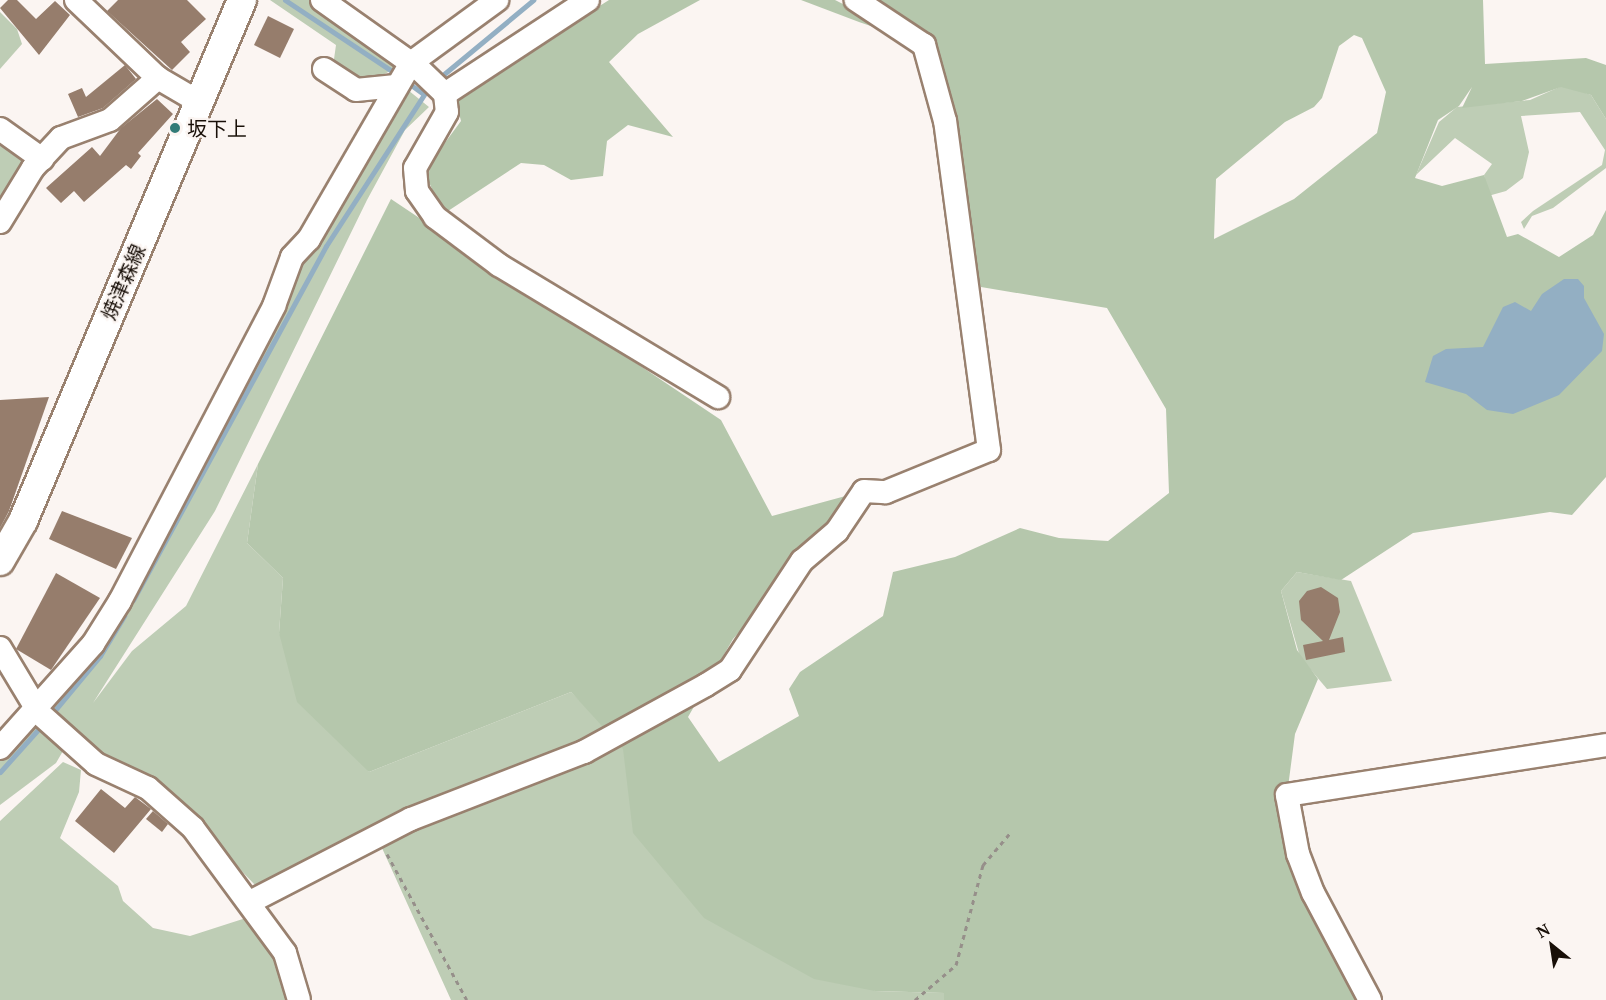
<!DOCTYPE html>
<html>
<head>
<meta charset="utf-8">
<style>
  body { margin:0 }
  #map { position:relative; width:1606px; height:1000px; overflow:hidden; background:#fbf5f2; font-family:"PT Serif","Noto Sans JP",serif }
  div>[style] { position:absolute }
  .green>* { inset:0; background:#becdb5 }
  .forest>* { inset:0; background:#b5c7ac }
  .water>* { inset:0; background:#93afc3 }
  .stream>* { height:5px; margin:-2.5px; padding:0 2.5px; transform-origin:2.5px; border-radius:2.5px; background:#93afc3 }
  .building>* { inset:0; background:#967d6c }
  .path>* { height:3px; margin-top:-1.5px; transform-origin:0; background:repeating-linear-gradient(90deg,#968f8a 0 4.5px,transparent 0 9px) }
  .roads { filter:drop-shadow(2px 0 #99816f) drop-shadow(-2px 0 #99816f) drop-shadow(0 2px #99816f) drop-shadow(0 -2px #99816f) }
  .minor>* { height:22px; margin:-11px; padding:0 11px; transform-origin:11px; border-radius:11px; background:#fff }
  .major>* { height:28px; margin:-14px; padding:0 14px; transform-origin:14px; border-radius:14px; background:#fff }
  .dots>* { width:16px; height:16px; translate:-50% -50%; box-sizing:border-box; border:3px solid #fbf5f2; border-radius:50% }
  span { translate:-50% -50%; white-space:nowrap; text-align:center; line-height:1.15; -webkit-text-stroke:4.5px #fbf5f2; paint-order:stroke }
  .poi-label { font-size:20px; color:#180f08 }
  .left { translate:0 -50%; text-align:left }
  .street-label { font-size:20px; color:#180f08 }
  .north { position:absolute; left:1522px; top:916px; width:60px; height:60px; -webkit-text-stroke:4px #fbf5f2; paint-order:stroke; rotate:330deg; font-size:16px; font-weight:700; line-height:24px; text-align:center; color:#180f08 }
  .north::after { content:''; display:block; margin:auto; width:21px; height:27px; background:#180f08; clip-path:polygon(50% 0,100% 100%,50% 72%,0 100%) }
</style>
</head>
<body>
<div id="map">
  <div class="green">
    <div style="clip-path:polygon(270px 0,309px 0,401px 65px,370px 82px,333px 66px,336px 45px)"></div>
    <div style="clip-path:polygon(0 12px,17px 29px,22px 44px,0 69px)"></div>
    <div style="clip-path:polygon(1564px 85px,1591px 95px,1606px 119px,1606px 168px,1553px 208px,1532px 216px,1524px 229px,1521px 222px,1533px 211px,1602px 165px,1605px 150px,1580px 112px,1521px 116px,1529px 152px,1523px 178px,1506px 191px,1488px 196px,1484px 175px,1492px 164px,1455px 138px,1416px 175px,1439px 122px,1457px 107px,1530px 100px)"></div>
    <div style="clip-path:polygon(403px 86px,429px 107px,405px 130px,367px 200px,215px 511px,93px 703px,132px 651px,186px 606px,258px 464px,247px 543px,283px 578px,279px 633px,369px 772px,571px 692px,875px 991px,945px 993px,945px 1000px,451px 1000px,377px 837px,259px 889px,154px 780px,101px 755px,74px 732px,56px 763px,0 805px,0 737px,83px 643px,161px 518px,214px 399px)"></div>
    <div style="clip-path:polygon(0 134px,34px 157px,0 213px)"></div>
    <div style="clip-path:polygon(1297px 572px,1351px 581px,1392px 681px,1327px 689px,1300px 657px,1281px 591px)"></div>
    <div style="clip-path:polygon(63px 762px,81px 770px,79px 792px,60px 838px,118px 886px,123px 901px,153px 928px,190px 936px,249px 917px,275px 961px,287px 1000px,0 1000px,0 821px)"></div>
  </div>
  <div class="forest">
    <div style="clip-path:polygon(609px 0,700px 0,638px 34px,609px 62px,673px 137px,628px 125px,607px 141px,603px 176px,571px 180px,544px 165px,521px 163px,448px 211px,440px 206px,427px 178px,433px 159px,461px 121px,455px 98px)"></div>
    <div style="clip-path:polygon(801px 0,835px 0,920px 43px,859px 22px)"></div>
    <div style="clip-path:polygon(evenodd,872px 0,1483px 0,1485px 64px,1586px 58px,1606px 65px,1606px 119px,1591px 95px,1561px 87px,1522px 101px,1462px 108px,1472px 87px,1459px 106px,1438px 120px,1415px 178px,1442px 186px,1484px 175px,1507px 237px,1518px 234px,1559px 257px,1593px 235px,1606px 210px,1606px 477px,1572px 515px,1550px 512px,1413px 533px,1341px 580px,1297px 572px,1281px 591px,1297px 650px,1318px 679px,1295px 734px,1287px 795px,1313px 893px,1370px 1000px,944px 1000px,944px 993px,875px 991px,814px 979px,704px 918px,633px 833px,623px 749px,571px 692px,369px 772px,297px 702px,279px 633px,283px 578px,247px 543px,258px 464px,391px 199px,721px 420px,772px 516px,864px 491px,733px 639px,688px 717px,719px 762px,799px 716px,789px 689px,800px 672px,883px 616px,893px 572px,955px 557px,1020px 528px,1059px 538px,1108px 541px,1169px 493px,1166px 409px,1107px 308px,981px 287px,963px 252px,926px 36px,872px 0,1354px 35px,1362px 38px,1386px 92px,1377px 133px,1294px 199px,1214px 239px,1216px 179px,1285px 122px,1314px 107px,1322px 98px,1339px 46px,1354px 35px)"></div>
  </div>
  <div class="water">
    <div style="clip-path:polygon(1564px 279px,1578px 279px,1584px 286px,1584px 298px,1604px 334px,1602px 351px,1559px 395px,1513px 414px,1487px 410px,1466px 394px,1425px 382px,1433px 356px,1446px 349px,1483px 347px,1503px 307px,1515px 302px,1531px 311px,1542px 294px)"></div>
  </div>
  <div class="stream">
    <div style="left:285px;top:0;width:128px;rotate:33.6deg"></div>
    <div style="left:438px;top:79px;width:124px;rotate:-39.7deg"></div>
    <div style="left:407px;top:82px;width:19px;rotate:36deg"></div>
    <div style="left:133px;top:600px;width:403px;rotate:-61.4deg"></div>
    <div style="left:326px;top:246px;width:189px;rotate:-57.1deg"></div>
    <div style="left:51px;top:715px;width:77px;rotate:-50.3deg"></div>
    <div style="left:100px;top:656px;width:47px;rotate:-59deg"></div>
    <div style="left:0;top:772px;width:64px;rotate:-48.1deg"></div>
  </div>
  <div class="building">
    <div style="clip-path:polygon(8px 0,17px 0,36px 19px,55px 1px,70px 15px,39px 55px,0 8px)"></div>
    <div style="clip-path:polygon(118px 0,187px 0,206px 19px,181px 42px,190px 52px,172px 70px,107px 11px)"></div>
    <div style="clip-path:polygon(268px 16px,294px 29px,280px 58px,254px 45px)"></div>
    <div style="clip-path:polygon(125px 65px,136px 79px,103px 108px,78px 117px,68px 94px,82px 88px,86px 97px)"></div>
    <div style="clip-path:polygon(157px 99px,173px 114px,138px 153px,141px 156px,131px 169px,126px 165px,84px 202px,74px 191px,61px 203px,46px 188px,92px 147px,100px 156px,121px 128px)"></div>
    <div style="clip-path:polygon(49px 397px,9px 511px,0 528px,0 400px)"></div>
    <div style="clip-path:polygon(62px 511px,132px 538px,116px 569px,49px 539px)"></div>
    <div style="clip-path:polygon(56px 573px,100px 598px,51px 670px,16px 649px)"></div>
    <div style="clip-path:polygon(1321px 587px,1338px 598px,1340px 612px,1329px 640px,1343px 637px,1345px 652px,1306px 660px,1303px 645px,1323px 641px,1301px 620px,1299px 601px,1307px 591px)"></div>
    <div style="clip-path:polygon(101px 789px,125px 808px,135px 797px,151px 809px,114px 853px,75px 821px)"></div>
    <div style="clip-path:polygon(153px 811px,168px 824px,162px 832px,146px 819px)"></div>
  </div>
  <div class="path">
    <div style="left:387px;top:854px;width:166px;rotate:61.3deg"></div>
    <div style="left:915px;top:1000px;width:54px;rotate:-40.5deg"></div>
    <div style="left:956px;top:965px;width:104px;rotate:-74.9deg"></div>
    <div style="left:983px;top:865px;width:42px;rotate:-49.8deg"></div>
  </div>
  <div class="roads">
    <div class="minor">
      <div style="left:76px;top:0;width:113px;rotate:43.6deg"></div>
      <div style="left:158px;top:78px;width:48px;rotate:30.3deg"></div>
      <div style="left:322px;top:0;width:118px;rotate:35.3deg"></div>
      <div style="left:418px;top:68px;width:37px;rotate:44deg"></div>
      <div style="left:445px;top:94px;width:18px;rotate:84deg"></div>
      <div style="left:447px;top:112px;width:64px;rotate:119.7deg"></div>
      <div style="left:415px;top:168px;width:23px;rotate:85deg"></div>
      <div style="left:417px;top:191px;width:32px;rotate:55deg"></div>
      <div style="left:435px;top:217px;width:80px;rotate:36.9deg"></div>
      <div style="left:499px;top:265px;width:256px;rotate:31.1deg"></div>
      <div style="left:324px;top:69px;width:38px;rotate:33deg"></div>
      <div style="left:356px;top:90px;width:40px;rotate:-5.7deg"></div>
      <div style="left:445px;top:94px;width:171px;rotate:-33.3deg"></div>
      <div style="left:0;top:129px;width:52px;rotate:35.5deg"></div>
      <div style="left:0;top:222px;width:63px;rotate:-58.6deg"></div>
      <div style="left:33px;top:168px;width:41px;rotate:-47deg"></div>
      <div style="left:61px;top:138px;width:52px;rotate:-20.2deg"></div>
      <div style="left:110px;top:120px;width:64px;rotate:-41.2deg"></div>
      <div style="left:0;top:648px;width:76px;rotate:59deg"></div>
      <div style="left:39px;top:713px;width:76px;rotate:41.8deg"></div>
      <div style="left:96px;top:764px;width:57px;rotate:24.8deg"></div>
      <div style="left:148px;top:788px;width:60px;rotate:41.6deg"></div>
      <div style="left:193px;top:828px;width:155px;rotate:53.6deg"></div>
      <div style="left:285px;top:953px;width:49px;rotate:73.4deg"></div>
      <div style="left:0;top:748px;width:140px;rotate:-48.2deg"></div>
      <div style="left:93px;top:644px;width:51px;rotate:-57.9deg"></div>
      <div style="left:120px;top:601px;width:333px;rotate:-62.4deg"></div>
      <div style="left:274px;top:306px;width:52px;rotate:-69.8deg"></div>
      <div style="left:292px;top:257px;width:25px;rotate:-47deg"></div>
      <div style="left:309px;top:239px;width:203px;rotate:-59.9deg"></div>
      <div style="left:411px;top:63px;width:107px;rotate:-36.2deg"></div>
      <div style="left:250px;top:902px;width:181px;rotate:-27.3deg"></div>
      <div style="left:411px;top:819px;width:186px;rotate:-21.2deg"></div>
      <div style="left:584px;top:752px;width:139px;rotate:-28.8deg"></div>
      <div style="left:706px;top:685px;width:28px;rotate:-32deg"></div>
      <div style="left:730px;top:670px;width:131px;rotate:-56.6deg"></div>
      <div style="left:802px;top:561px;width:46px;rotate:-40.6deg"></div>
      <div style="left:837px;top:531px;width:48px;rotate:-56deg"></div>
      <div style="left:864px;top:491px;width:22px;rotate:3deg"></div>
      <div style="left:886px;top:492px;width:111px;rotate:-22.2deg"></div>
      <div style="left:989px;top:450px;width:332px;rotate:-97.6deg"></div>
      <div style="left:945px;top:121px;width:79px;rotate:-105.4deg"></div>
      <div style="left:924px;top:45px;width:82px;rotate:-146.5deg"></div>
      <div style="left:1370px;top:1000px;width:121px;rotate:-118deg"></div>
      <div style="left:1313px;top:893px;width:42px;rotate:-111deg"></div>
      <div style="left:1298px;top:854px;width:60px;rotate:-100.6deg"></div>
      <div style="left:1287px;top:795px;width:323px;rotate:-8.9deg"></div>
    </div>
    <div class="major">
      <div style="left:0;top:561px;width:46px;rotate:-60.1deg"></div>
      <div style="left:23px;top:521px;width:565px;rotate:-67.2deg"></div>
    </div>
  </div>
  <div class="dots">
    <div style="left:175px;top:128px;background:#327b77"></div>
  </div>
  <div class="poi-label">
    <span class="left" style="left:187px;top:128px">坂下上</span>
  </div>
  <div class="street-label">
    <span style="left:123px;top:282px;rotate:-67deg">焼津森線</span>
  </div>
  <div class="north">N</div>
</div>
</body>
</html>
